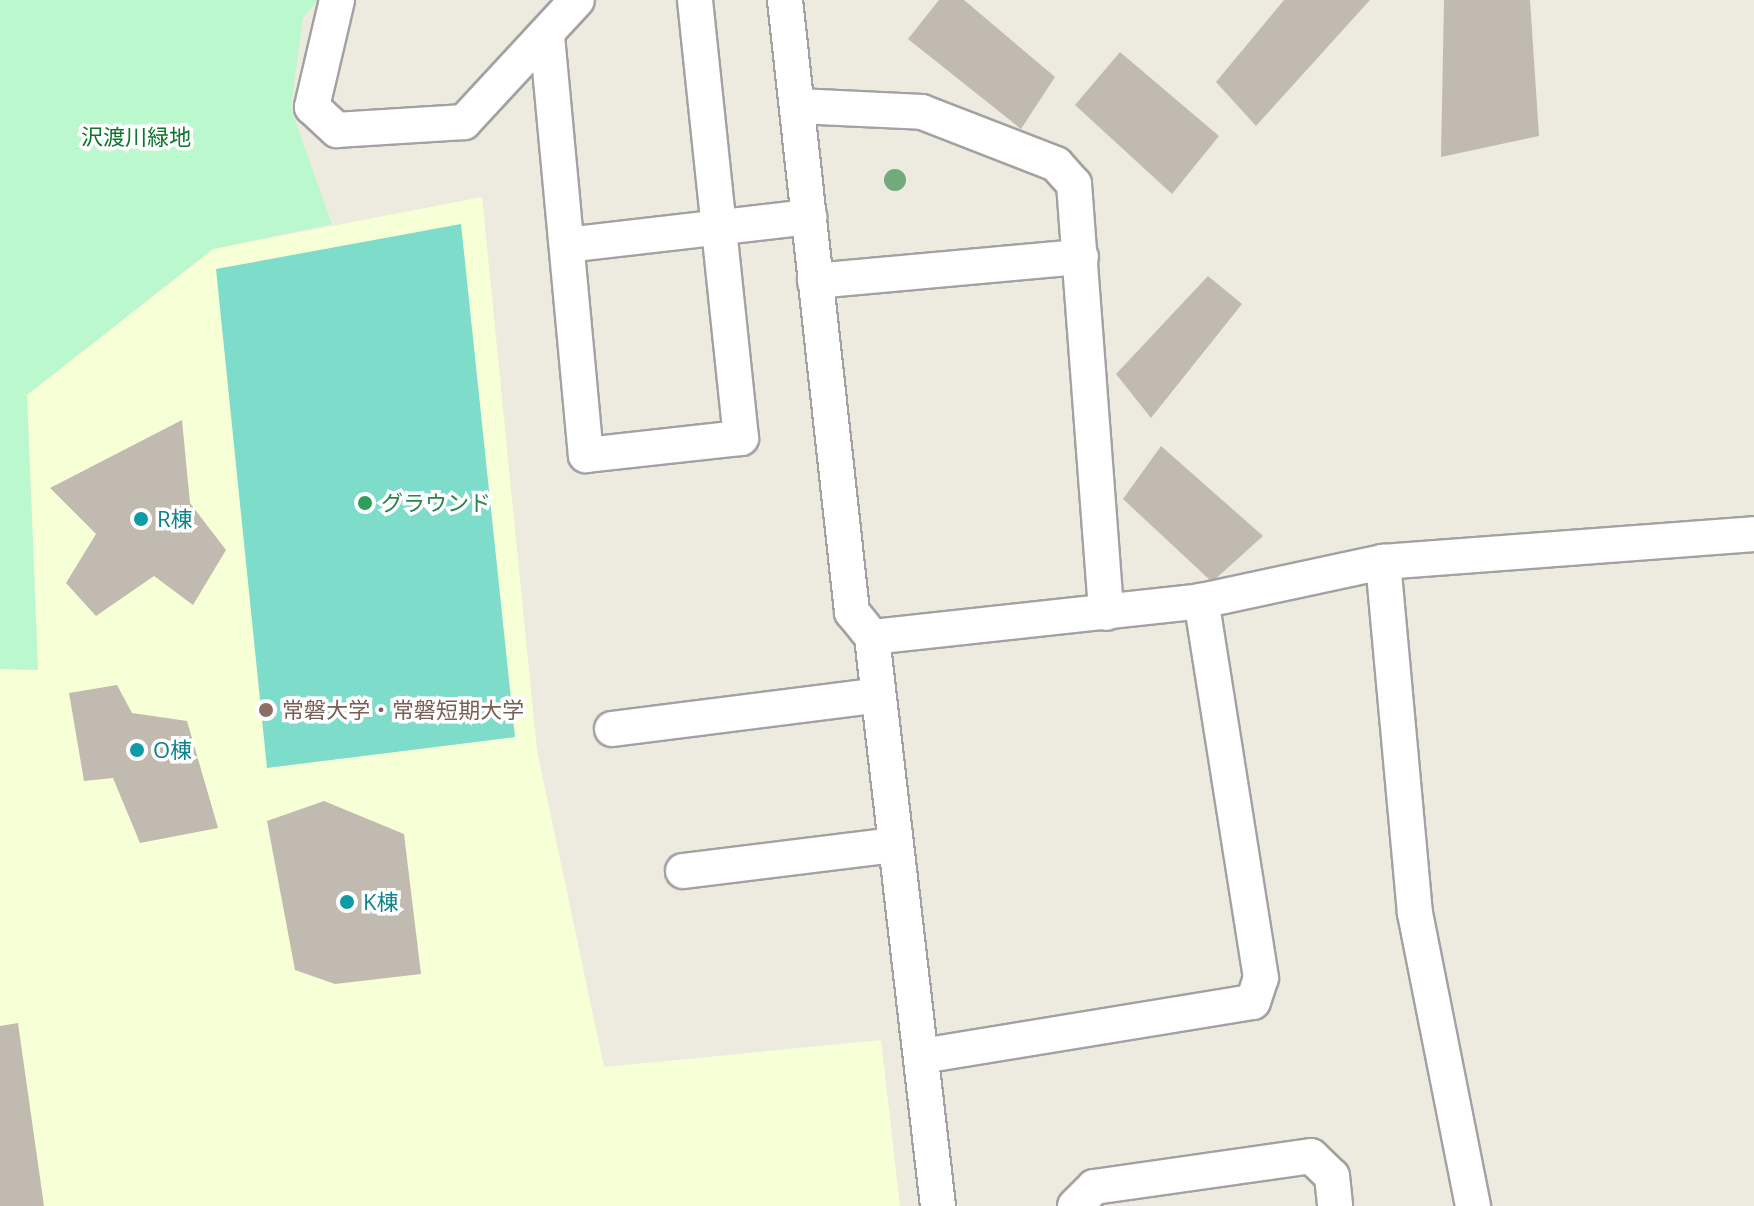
<!DOCTYPE html>
<html>
<head>
<meta charset="utf-8">
<style>
  body { margin:0 }
  #map { position:relative; width:1754px; height:1206px; overflow:hidden; background:#edebe0; font-family:"Open Sans","Noto Sans JP",sans-serif }
  div>[style] { position:absolute }
  .education>* { inset:0; background:#f7ffd7 }
  .park>* { inset:0; background:#bcf8cd }
  .pitch>* { inset:0; background:#7edcca }
  .building>* { inset:0; background:#c1bab0 }
  .roads { filter:drop-shadow(2px 0 #a2a2a2) drop-shadow(-2px 0 #a2a2a2) drop-shadow(0 2px #a2a2a2) drop-shadow(0 -2px #a2a2a2) }
  .minor>* { height:34px; margin:-17px; padding:0 17px; transform-origin:17px; border-radius:17px; background:#fff }
  .trees>* { width:22px; height:22px; margin:-11px; border-radius:50%; background:#71ab7c }
  .dots>* { width:22px; height:22px; translate:-50% -50%; box-sizing:border-box; border:4px solid #fff; border-radius:50% }
  span { translate:-50% -50%; white-space:nowrap; text-align:center; line-height:1.15; -webkit-text-stroke:7px #fff; paint-order:stroke }
  .park-label { font-size:22px; color:#0c762a }
  .leisure-label { font-size:22px; color:#27864d }
  .left { translate:0 -50%; text-align:left }
  .culture-label { font-size:22px; color:#0d838f }
  .education-label { font-size:22px; color:#785e54 }
</style>
</head>
<body>
<div id="map">
  <div class="education">
    <div style="clip-path:polygon(482px 197px,537px 750px,604px 1067px,881px 1040px,900px 1206px,0 1206px,0 669px,38px 669px,27px 395px,213px 249px)"></div>
  </div>
  <div class="park">
    <div style="clip-path:polygon(0 0,318px 0,303px 18px,291px 109px,332px 224px,213px 249px,27px 395px,38px 670px,0 669px)"></div>
  </div>
  <div class="pitch">
    <div style="clip-path:polygon(461px 224px,515px 737px,267px 768px,216px 269px)"></div>
  </div>
  <div class="building">
    <div style="clip-path:polygon(939px 0,964px 0,1055px 77px,1021px 129px,908px 39px)"></div>
    <div style="clip-path:polygon(1284px 0,1370px 0,1256px 126px,1216px 82px)"></div>
    <div style="clip-path:polygon(1444px 0,1530px 0,1539px 136px,1441px 157px)"></div>
    <div style="clip-path:polygon(1120px 52px,1219px 136px,1172px 194px,1075px 105px)"></div>
    <div style="clip-path:polygon(1208px 276px,1242px 304px,1151px 418px,1116px 374px)"></div>
    <div style="clip-path:polygon(182px 420px,190px 503px,226px 550px,193px 605px,154px 576px,96px 616px,66px 583px,96px 534px,50px 488px)"></div>
    <div style="clip-path:polygon(1161px 446px,1263px 536px,1212px 582px,1123px 499px)"></div>
    <div style="clip-path:polygon(117px 685px,132px 713px,187px 721px,218px 828px,140px 843px,113px 778px,84px 781px,69px 693px)"></div>
    <div style="clip-path:polygon(324px 801px,404px 834px,421px 974px,335px 984px,295px 970px,267px 821px)"></div>
    <div style="clip-path:polygon(18px 1023px,44px 1206px,0 1206px,0 1026px)"></div>
  </div>
  <div class="roads">
    <div class="minor">
      <div style="left:337px;top:0;width:110px;rotate:103.2deg"></div>
      <div style="left:312px;top:107px;width:34px;rotate:43deg"></div>
      <div style="left:337px;top:130px;width:127px;rotate:-3.6deg"></div>
      <div style="left:464px;top:122px;width:166px;rotate:-47.2deg"></div>
      <div style="left:785px;top:0;width:616px;rotate:83.75deg"></div>
      <div style="left:852px;top:612px;width:32px;rotate:51deg"></div>
      <div style="left:547px;top:36px;width:421px;rotate:84.7deg"></div>
      <div style="left:586px;top:455px;width:156px;rotate:-6.3deg"></div>
      <div style="left:741px;top:438px;width:440px;rotate:-96deg"></div>
      <div style="left:797px;top:106px;width:125px;rotate:2.7deg"></div>
      <div style="left:922px;top:112px;width:144px;rotate:21.2deg"></div>
      <div style="left:1056px;top:164px;width:27px;rotate:48deg"></div>
      <div style="left:1074px;top:184px;width:430px;rotate:85.7deg"></div>
      <div style="left:567px;top:245px;width:244px;rotate:-6.6deg"></div>
      <div style="left:815px;top:281px;width:267px;rotate:-5.2deg"></div>
      <div style="left:1383px;top:562px;width:352px;rotate:84.8deg"></div>
      <div style="left:1415px;top:913px;width:299px;rotate:78.8deg"></div>
      <div style="left:612px;top:729px;width:265px;rotate:-7.2deg"></div>
      <div style="left:683px;top:871px;width:213px;rotate:-7deg"></div>
      <div style="left:922px;top:1056px;width:335px;rotate:-9.3deg"></div>
      <div style="left:1253px;top:1002px;width:25px;rotate:-72deg"></div>
      <div style="left:1261px;top:978px;width:382px;rotate:-99deg"></div>
      <div style="left:938px;top:1206px;width:573px;rotate:-96.62deg"></div>
      <div style="left:872px;top:637px;width:331px;rotate:-6.2deg"></div>
      <div style="left:1201px;top:601px;width:186px;rotate:-12.1deg"></div>
      <div style="left:1383px;top:562px;width:372px;rotate:-4.3deg"></div>
      <div style="left:1075px;top:1206px;width:27px;rotate:-45deg"></div>
      <div style="left:1094px;top:1187px;width:219px;rotate:-8.1deg"></div>
      <div style="left:1311px;top:1156px;width:29px;rotate:44deg"></div>
      <div style="left:1332px;top:1176px;width:30px;rotate:84deg"></div>
    </div>
  </div>
  <div class="trees">
    <div style="left:895px;top:180px"></div>
  </div>
  <div class="dots">
    <div style="left:365px;top:503px;background:#2e9e5b"></div>
    <div style="left:141px;top:519px;background:#0f9aa8"></div>
    <div style="left:266px;top:710px;background:#8d6e63"></div>
    <div style="left:137px;top:750px;background:#0f9aa8"></div>
    <div style="left:347px;top:902px;background:#0f9aa8"></div>
  </div>
  <div class="park-label">
    <span style="left:136px;top:137px">沢渡川緑地</span>
  </div>
  <div class="leisure-label">
    <span class="left" style="left:381px;top:503px">グラウンド</span>
  </div>
  <div class="culture-label">
    <span class="left" style="left:157px;top:519px">R棟</span>
    <span class="left" style="left:153px;top:750px">O棟</span>
    <span class="left" style="left:363px;top:902px">K棟</span>
  </div>
  <div class="education-label">
    <span class="left" style="left:282px;top:710px">常磐大学・常磐短期大学</span>
  </div>
</div>
</body>
</html>
